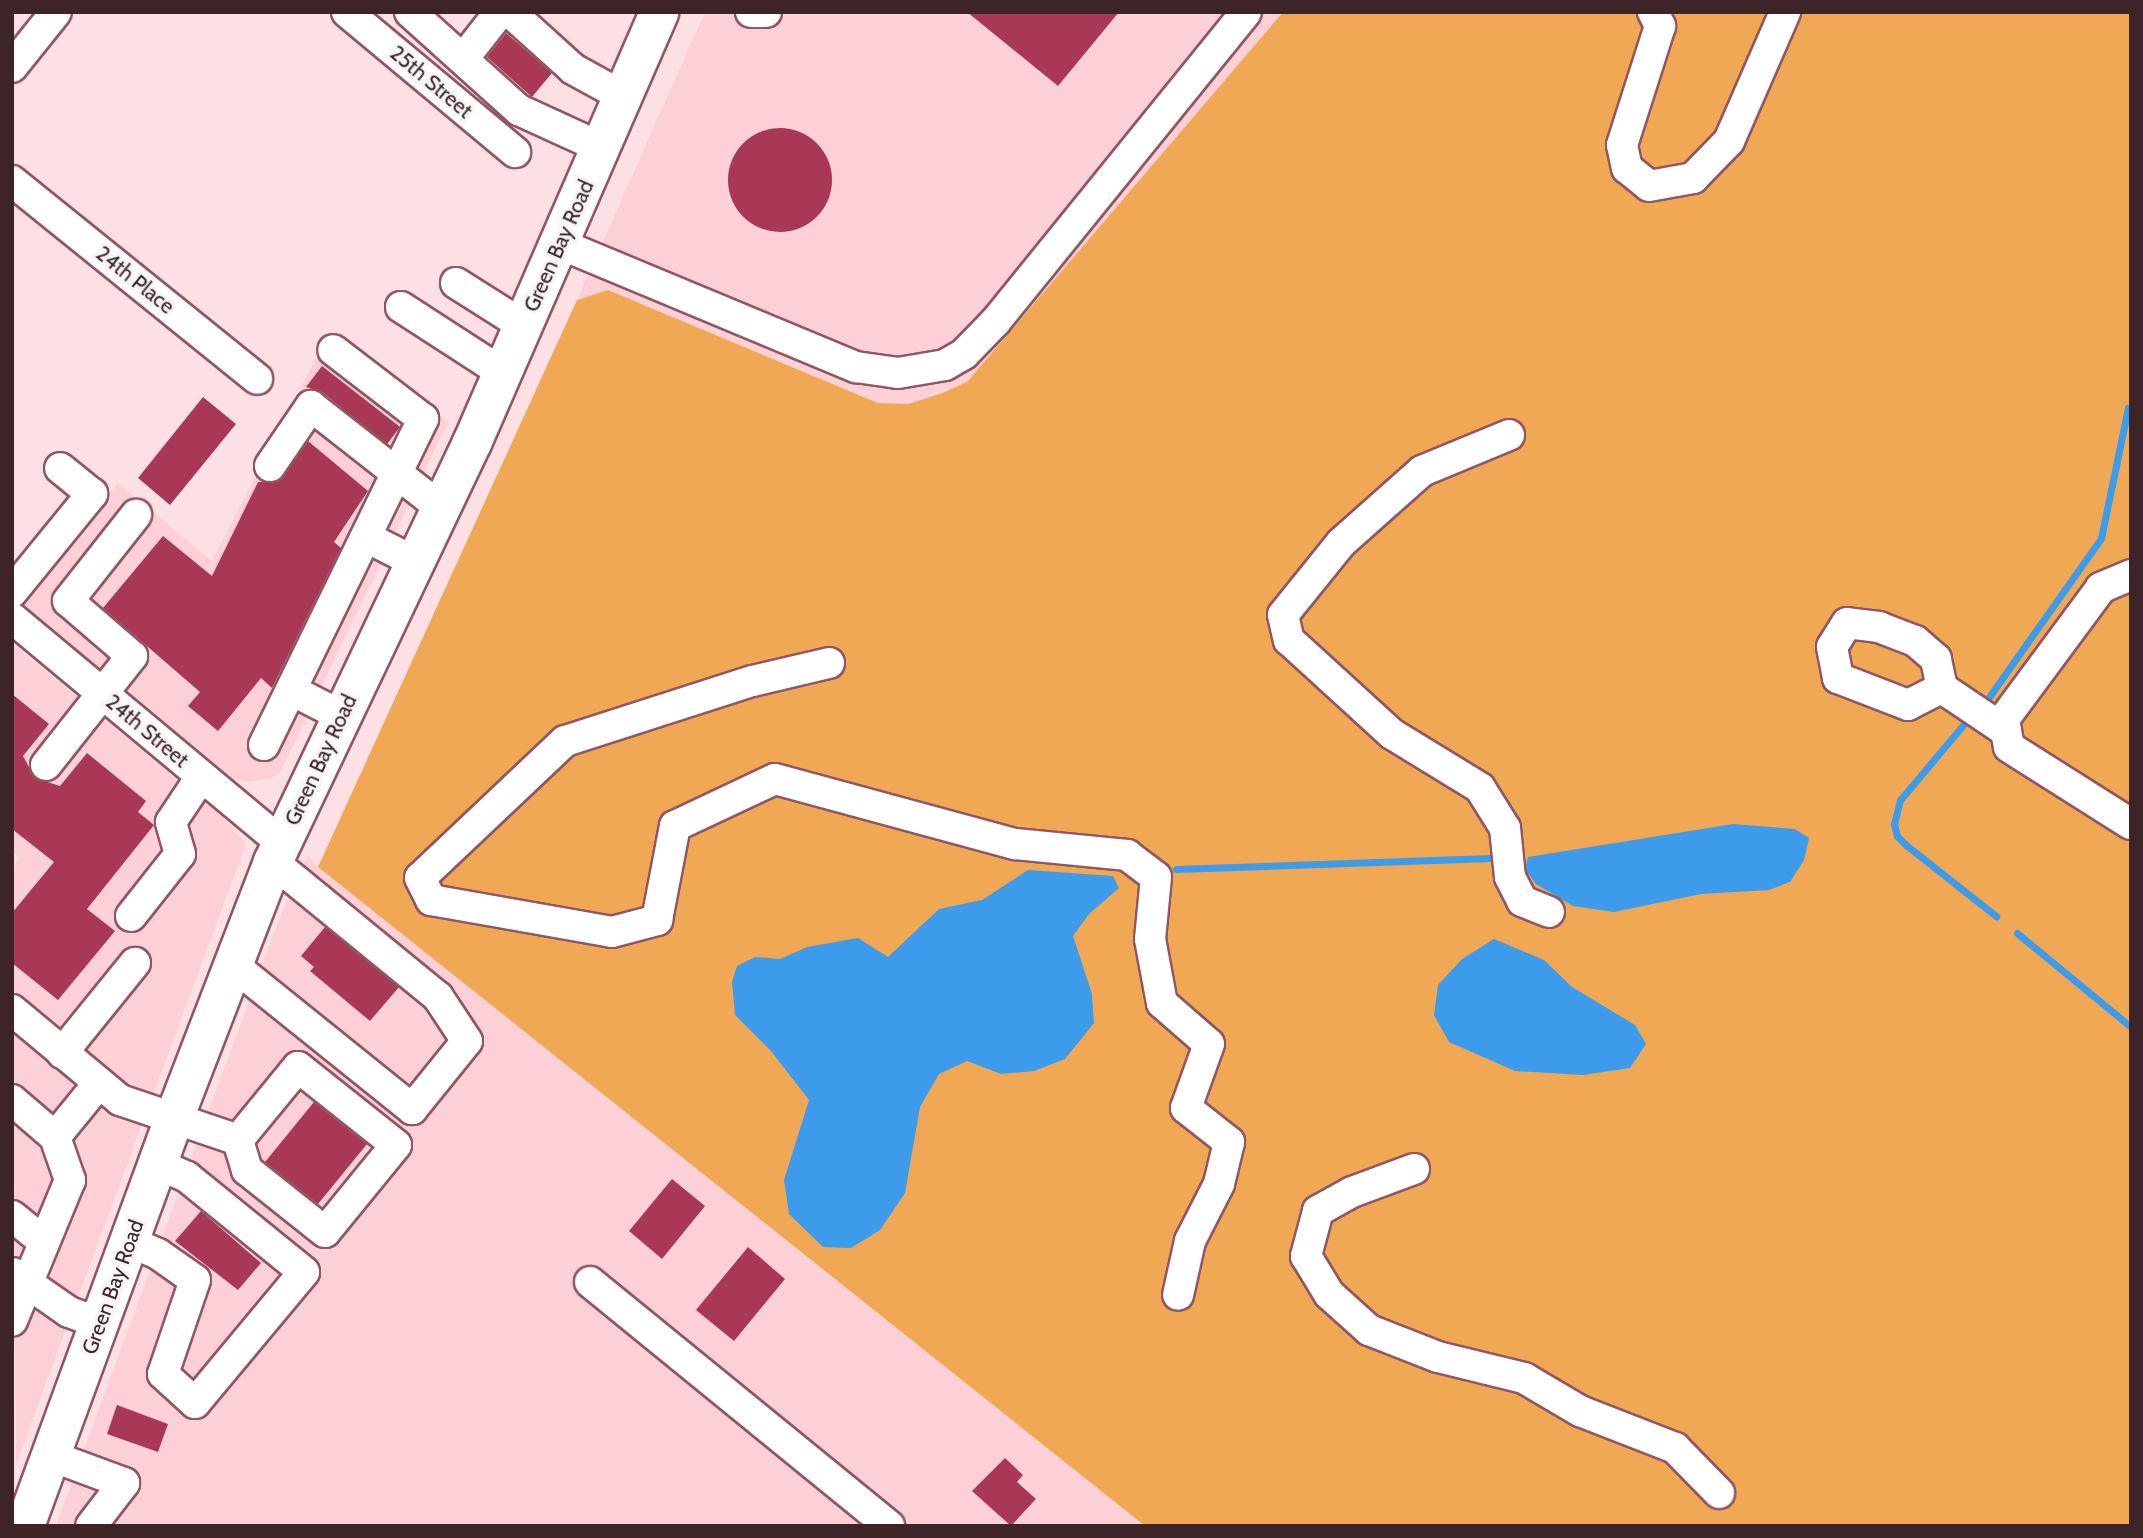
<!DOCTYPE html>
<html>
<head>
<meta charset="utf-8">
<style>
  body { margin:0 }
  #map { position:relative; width:2143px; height:1538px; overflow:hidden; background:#fce0e4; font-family:Cabin,sans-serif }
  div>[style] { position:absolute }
  .built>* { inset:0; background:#fdcfd6 }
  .green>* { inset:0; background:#f1a854 }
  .water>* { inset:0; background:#3c9bea }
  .stream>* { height:7px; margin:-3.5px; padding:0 3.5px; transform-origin:3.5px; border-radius:3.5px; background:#3c9bea }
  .building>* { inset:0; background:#a83856 }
  .round { border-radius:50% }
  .roads { filter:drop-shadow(2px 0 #905762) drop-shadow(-2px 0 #905762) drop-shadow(0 2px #905762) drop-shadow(0 -2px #905762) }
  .minor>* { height:30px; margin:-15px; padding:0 15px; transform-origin:15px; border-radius:15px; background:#fff }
  .major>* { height:38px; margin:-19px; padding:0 19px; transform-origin:19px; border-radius:19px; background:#fff }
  span { translate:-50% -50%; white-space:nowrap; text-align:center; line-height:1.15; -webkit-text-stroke:7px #f5f6f5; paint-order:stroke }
  .street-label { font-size:21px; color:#3d2428 }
  .frame { position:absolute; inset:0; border:14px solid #3d2428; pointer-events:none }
</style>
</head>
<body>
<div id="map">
  <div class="built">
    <div style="clip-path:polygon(705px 12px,1283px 12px,967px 382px,908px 404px,879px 403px,608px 290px,577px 300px)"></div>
    <div style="clip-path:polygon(330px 331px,448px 422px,281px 771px,270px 779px,249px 782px,234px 779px,20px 602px,118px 483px,212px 561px)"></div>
    <div style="clip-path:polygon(12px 644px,219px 814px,246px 844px,16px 1464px,12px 868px,20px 858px,12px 851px)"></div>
    <div style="clip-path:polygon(308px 855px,318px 867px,1145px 1526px,56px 1526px,281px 914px)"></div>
  </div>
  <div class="green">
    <div style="clip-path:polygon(1283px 12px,2131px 12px,2131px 1526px,1145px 1526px,318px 867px,577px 300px,608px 290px,878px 403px,908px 404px,942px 393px,967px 382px)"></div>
  </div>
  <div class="water">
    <div style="clip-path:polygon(1733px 824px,1795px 829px,1809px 838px,1804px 860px,1790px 882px,1769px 890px,1701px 894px,1614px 912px,1573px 906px,1536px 884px,1525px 869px,1528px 857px)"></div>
    <div style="clip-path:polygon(1028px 870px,1113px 876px,1119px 888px,1089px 914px,1073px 936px,1092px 994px,1094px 1023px,1065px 1059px,1034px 1071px,1001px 1074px,967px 1061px,939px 1074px,920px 1107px,905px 1193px,880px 1230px,851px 1248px,823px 1247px,789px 1214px,784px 1180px,809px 1100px,771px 1051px,735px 1015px,732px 982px,737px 966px,755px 957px,780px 959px,807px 947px,858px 938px,888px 957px,939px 909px,982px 900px)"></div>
    <div style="clip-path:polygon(1494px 939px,1544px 960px,1572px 987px,1635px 1025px,1646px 1044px,1630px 1068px,1583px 1075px,1515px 1071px,1449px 1042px,1434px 1015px,1438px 985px,1462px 959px)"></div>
  </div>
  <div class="stream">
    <div style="left:1989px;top:697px;width:194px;rotate:-54.8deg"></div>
    <div style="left:2101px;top:538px;width:133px;rotate:-78.3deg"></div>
    <div style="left:1963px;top:725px;width:98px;rotate:130deg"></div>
    <div style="left:1900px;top:800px;width:25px;rotate:104deg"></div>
    <div style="left:1894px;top:824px;width:12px;rotate:76deg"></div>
    <div style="left:1897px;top:836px;width:13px;rotate:45deg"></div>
    <div style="left:1906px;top:845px;width:115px;rotate:38.3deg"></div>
    <div style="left:1176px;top:869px;width:315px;rotate:-2deg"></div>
    <div style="left:2017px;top:933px;width:148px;rotate:39.5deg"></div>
  </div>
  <div class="building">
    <div style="clip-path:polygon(967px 12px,1119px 12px,1058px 86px)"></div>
    <div style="clip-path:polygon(506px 33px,552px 73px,532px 97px,487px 57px)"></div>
    <div class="round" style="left:728px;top:128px;width:104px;height:104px"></div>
    <div style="clip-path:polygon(322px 366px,400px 427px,387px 444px,322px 392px,306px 387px)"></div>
    <div style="clip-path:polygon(203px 397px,236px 424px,170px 505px,138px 478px)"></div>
    <div style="clip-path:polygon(308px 441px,368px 491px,334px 542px,341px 548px,272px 688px,261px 678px,218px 731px,188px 706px,200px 692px,103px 608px,163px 536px,212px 576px,258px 482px,278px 481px)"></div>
    <div style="clip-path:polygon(12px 694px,49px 724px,23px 756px,35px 778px,60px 786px,87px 753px,146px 801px,138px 812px,154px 825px,87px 909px,115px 931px,58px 1000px,12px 963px,12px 913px,54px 862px,12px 829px)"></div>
    <div style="clip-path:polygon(325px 927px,399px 987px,370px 1021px,310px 971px,314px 967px,301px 956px)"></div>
    <div style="clip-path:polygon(314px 1102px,367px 1144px,318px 1204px,265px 1162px)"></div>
    <div style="clip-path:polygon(672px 1179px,705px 1206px,662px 1259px,629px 1231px)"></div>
    <div style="clip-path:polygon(201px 1211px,261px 1263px,238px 1290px,175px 1241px)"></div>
    <div style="clip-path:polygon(748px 1247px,785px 1279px,734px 1341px,696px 1310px)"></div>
    <div style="clip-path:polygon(117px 1405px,168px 1424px,158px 1452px,107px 1434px)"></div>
    <div style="clip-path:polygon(1005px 1458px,1023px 1475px,1017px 1482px,1036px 1499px,1011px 1526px,972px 1491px)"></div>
  </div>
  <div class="roads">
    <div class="minor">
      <div style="left:347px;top:12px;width:219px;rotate:39.8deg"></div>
      <div style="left:410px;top:12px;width:147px;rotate:42deg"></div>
      <div style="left:519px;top:110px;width:91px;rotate:24.6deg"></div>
      <div style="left:510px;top:12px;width:85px;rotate:42.1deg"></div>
      <div style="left:573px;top:69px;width:58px;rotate:28.8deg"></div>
      <div style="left:751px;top:12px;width:15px"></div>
      <div style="left:1653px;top:12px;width:16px;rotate:63deg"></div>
      <div style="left:1660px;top:26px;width:125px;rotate:107.7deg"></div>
      <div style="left:1622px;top:145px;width:24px;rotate:78deg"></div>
      <div style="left:1627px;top:168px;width:28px;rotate:39deg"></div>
      <div style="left:1649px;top:186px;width:45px;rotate:-10.3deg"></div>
      <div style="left:1693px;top:178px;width:52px;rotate:-45.8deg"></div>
      <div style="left:1729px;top:141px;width:141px;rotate:-66.5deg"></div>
      <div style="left:463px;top:59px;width:60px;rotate:-51.8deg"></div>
      <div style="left:12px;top:67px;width:70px;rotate:-51.3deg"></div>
      <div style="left:12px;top:181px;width:315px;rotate:38.9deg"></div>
      <div style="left:560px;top:244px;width:321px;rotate:22.6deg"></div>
      <div style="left:856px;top:367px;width:42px;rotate:8.1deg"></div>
      <div style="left:898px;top:373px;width:48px;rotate:-9.7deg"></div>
      <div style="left:945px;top:365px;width:22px;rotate:-30deg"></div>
      <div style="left:964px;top:354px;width:46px;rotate:-45.9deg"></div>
      <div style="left:996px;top:321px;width:397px;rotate:-51deg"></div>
      <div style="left:456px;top:283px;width:80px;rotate:32.3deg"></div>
      <div style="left:401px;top:307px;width:121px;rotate:32.9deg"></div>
      <div style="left:1509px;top:435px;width:94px;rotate:157.5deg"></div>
      <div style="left:1422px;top:471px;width:108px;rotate:138.4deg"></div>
      <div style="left:1341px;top:543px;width:92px;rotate:128.9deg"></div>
      <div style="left:1283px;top:615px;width:26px;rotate:77deg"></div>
      <div style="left:1289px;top:640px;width:139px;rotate:42.4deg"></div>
      <div style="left:1392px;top:734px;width:103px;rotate:31.5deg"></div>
      <div style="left:1480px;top:788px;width:47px;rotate:58deg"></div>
      <div style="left:1505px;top:828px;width:49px;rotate:84.2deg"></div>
      <div style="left:1510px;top:877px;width:27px;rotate:63deg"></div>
      <div style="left:1522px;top:901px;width:29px;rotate:22deg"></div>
      <div style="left:270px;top:466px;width:73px;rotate:-55.7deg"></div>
      <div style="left:311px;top:406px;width:165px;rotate:38.1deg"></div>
      <div style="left:366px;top:537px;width:55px;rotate:27deg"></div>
      <div style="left:2131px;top:575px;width:33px;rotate:157deg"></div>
      <div style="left:2101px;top:588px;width:163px;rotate:126.5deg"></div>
      <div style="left:2004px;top:719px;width:28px;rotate:80deg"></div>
      <div style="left:2009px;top:747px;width:144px;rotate:32.3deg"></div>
      <div style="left:12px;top:592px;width:127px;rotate:-50.8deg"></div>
      <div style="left:92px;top:494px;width:41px;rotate:-140.9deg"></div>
      <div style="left:12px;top:618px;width:351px;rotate:39.8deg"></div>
      <div style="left:829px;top:663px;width:79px;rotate:166.8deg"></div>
      <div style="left:752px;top:681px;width:196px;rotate:162.2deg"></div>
      <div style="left:565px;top:741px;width:199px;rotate:136.6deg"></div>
      <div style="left:420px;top:878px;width:25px;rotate:63deg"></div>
      <div style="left:431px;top:900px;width:184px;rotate:10deg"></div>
      <div style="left:612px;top:932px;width:47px;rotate:-14.9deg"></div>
      <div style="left:657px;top:920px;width:96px;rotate:-79.2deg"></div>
      <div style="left:675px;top:826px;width:110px;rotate:-25.2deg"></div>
      <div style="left:775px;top:779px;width:249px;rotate:15.2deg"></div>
      <div style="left:1015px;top:844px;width:113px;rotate:5.6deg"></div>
      <div style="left:1127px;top:855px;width:36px;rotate:37deg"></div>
      <div style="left:1156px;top:877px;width:62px;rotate:95.5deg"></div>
      <div style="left:1150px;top:939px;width:65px;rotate:79.4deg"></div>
      <div style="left:1162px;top:1003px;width:62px;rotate:41.1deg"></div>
      <div style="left:1209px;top:1044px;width:68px;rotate:109.8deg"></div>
      <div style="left:1186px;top:1108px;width:55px;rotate:38.3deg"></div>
      <div style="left:1229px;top:1142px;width:43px;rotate:103.4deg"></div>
      <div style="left:1219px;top:1184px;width:64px;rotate:117deg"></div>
      <div style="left:1190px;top:1241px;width:55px;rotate:102.5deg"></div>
      <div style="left:1942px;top:688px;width:30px;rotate:-102deg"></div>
      <div style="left:1936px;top:659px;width:28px;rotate:-139deg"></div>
      <div style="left:1915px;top:641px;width:39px;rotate:-159deg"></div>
      <div style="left:1879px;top:627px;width:32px;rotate:-173deg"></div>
      <div style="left:1847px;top:623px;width:28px;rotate:122deg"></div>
      <div style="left:1832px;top:647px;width:32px;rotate:79deg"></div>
      <div style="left:1838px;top:678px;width:75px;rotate:21.1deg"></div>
      <div style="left:1908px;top:705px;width:38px;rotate:-27deg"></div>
      <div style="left:1942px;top:688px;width:77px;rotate:33.9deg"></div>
      <div style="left:291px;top:690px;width:57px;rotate:27deg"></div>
      <div style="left:264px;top:745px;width:363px;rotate:-64deg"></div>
      <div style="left:423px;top:419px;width:113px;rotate:-142.5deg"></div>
      <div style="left:46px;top:765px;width:139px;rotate:-51.7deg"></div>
      <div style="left:132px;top:656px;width:84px;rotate:-139.3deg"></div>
      <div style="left:68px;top:601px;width:110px;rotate:-51.7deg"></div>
      <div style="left:131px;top:916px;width:79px;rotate:-51.7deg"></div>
      <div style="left:180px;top:854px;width:33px;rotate:-106deg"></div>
      <div style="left:171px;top:822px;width:54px;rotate:-56.3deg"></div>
      <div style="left:233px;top:965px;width:230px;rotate:38.8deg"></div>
      <div style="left:412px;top:1109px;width:87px;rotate:-51deg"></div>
      <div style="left:467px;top:1041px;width:53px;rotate:-123.4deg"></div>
      <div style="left:438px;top:997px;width:213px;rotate:-140.7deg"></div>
      <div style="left:12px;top:1010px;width:141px;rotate:39.8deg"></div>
      <div style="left:120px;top:1100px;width:125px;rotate:18.7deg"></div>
      <div style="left:62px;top:1053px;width:116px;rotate:-51deg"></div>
      <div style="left:298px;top:1067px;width:125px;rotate:38.5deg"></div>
      <div style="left:396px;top:1145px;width:112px;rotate:129.2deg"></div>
      <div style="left:325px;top:1232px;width:100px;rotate:-141.5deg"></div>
      <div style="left:247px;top:1170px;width:31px;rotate:-107deg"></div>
      <div style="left:238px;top:1140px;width:94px;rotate:-50.6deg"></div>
      <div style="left:12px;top:1100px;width:57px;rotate:40.7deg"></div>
      <div style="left:55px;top:1137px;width:46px;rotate:70.8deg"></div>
      <div style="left:70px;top:1180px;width:152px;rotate:112.4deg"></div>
      <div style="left:55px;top:1137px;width:70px;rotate:-50.8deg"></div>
      <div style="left:1414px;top:1169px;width:66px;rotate:159.6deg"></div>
      <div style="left:1352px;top:1192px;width:39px;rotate:151deg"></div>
      <div style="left:1318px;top:1211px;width:47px;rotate:104.9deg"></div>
      <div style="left:1306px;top:1256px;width:44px;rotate:58.8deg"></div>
      <div style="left:1329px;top:1294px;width:54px;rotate:42deg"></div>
      <div style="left:1369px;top:1330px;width:74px;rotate:21.4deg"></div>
      <div style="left:1438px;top:1357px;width:89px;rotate:13.7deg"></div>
      <div style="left:1524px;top:1378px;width:65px;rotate:30.5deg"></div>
      <div style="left:1580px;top:1411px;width:102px;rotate:21.3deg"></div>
      <div style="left:1675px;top:1448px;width:63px;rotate:45.6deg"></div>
      <div style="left:12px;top:1216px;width:38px;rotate:39deg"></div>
      <div style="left:130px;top:1242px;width:30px;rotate:23deg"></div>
      <div style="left:158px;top:1254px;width:45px;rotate:35.1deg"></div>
      <div style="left:195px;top:1280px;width:99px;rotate:108.8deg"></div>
      <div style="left:163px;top:1374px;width:43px;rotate:42.2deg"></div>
      <div style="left:195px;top:1403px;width:170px;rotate:-50.2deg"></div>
      <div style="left:304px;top:1272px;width:151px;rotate:-140.9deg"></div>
      <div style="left:187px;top:1177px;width:32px;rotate:-156deg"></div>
      <div style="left:13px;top:1273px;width:68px;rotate:34.9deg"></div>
      <div style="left:69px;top:1312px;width:33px;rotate:20deg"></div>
      <div style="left:590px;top:1282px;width:386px;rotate:39.2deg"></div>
      <div style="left:51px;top:1456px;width:78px;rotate:20.3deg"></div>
      <div style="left:124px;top:1483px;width:54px;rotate:127.5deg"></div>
    </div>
    <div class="major">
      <div style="left:25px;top:1526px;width:437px;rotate:-69.9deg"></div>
      <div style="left:175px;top:1116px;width:272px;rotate:-68.9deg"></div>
      <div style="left:273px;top:862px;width:464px;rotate:-64.6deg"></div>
      <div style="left:472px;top:443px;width:470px;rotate:-66.5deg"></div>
    </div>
  </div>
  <div class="street-label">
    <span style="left:431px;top:82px;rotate:40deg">25th Street</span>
    <span style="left:559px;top:246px;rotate:-66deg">Green Bay Road</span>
    <span style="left:135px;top:280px;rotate:39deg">24th Place</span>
    <span style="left:147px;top:731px;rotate:40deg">24th Street</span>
    <span style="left:321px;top:760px;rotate:-65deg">Green Bay Road</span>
    <span style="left:113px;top:1287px;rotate:-70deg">Green Bay Road</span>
  </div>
  <div class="frame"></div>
</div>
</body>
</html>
